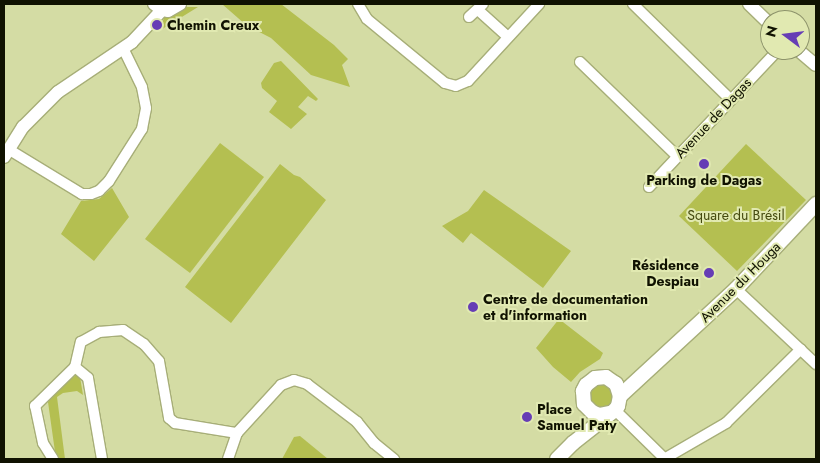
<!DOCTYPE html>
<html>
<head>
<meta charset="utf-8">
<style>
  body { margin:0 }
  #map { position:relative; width:820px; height:463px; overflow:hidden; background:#d4dca4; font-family:Jost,sans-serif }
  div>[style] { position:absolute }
  .green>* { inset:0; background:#b4bf51 }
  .roads { filter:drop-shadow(1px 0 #a7ae78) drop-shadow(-1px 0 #a7ae78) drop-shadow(0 1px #a7ae78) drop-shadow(0 -1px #a7ae78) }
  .minor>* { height:10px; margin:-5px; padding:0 5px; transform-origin:5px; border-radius:5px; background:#fff }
  .tertiary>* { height:12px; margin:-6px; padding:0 6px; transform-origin:6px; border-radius:6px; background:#fff }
  .secondary>* { height:14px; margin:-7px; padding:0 7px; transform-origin:7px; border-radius:7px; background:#fff }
  .dots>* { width:14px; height:14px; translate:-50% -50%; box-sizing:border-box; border:2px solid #e1e9b1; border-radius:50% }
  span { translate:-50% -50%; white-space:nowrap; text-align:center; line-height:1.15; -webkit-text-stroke:4px #e1e9b1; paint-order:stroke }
  .poi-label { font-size:14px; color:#101201; font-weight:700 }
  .left { translate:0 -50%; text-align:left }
  .right { translate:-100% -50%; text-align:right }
  .street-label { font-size:14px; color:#101201 }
  .park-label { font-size:14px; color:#454a0f }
  .frame { position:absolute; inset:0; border:5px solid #101201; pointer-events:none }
  .north { position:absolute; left:760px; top:10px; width:50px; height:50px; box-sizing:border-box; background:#e1e9b1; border:1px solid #8d936b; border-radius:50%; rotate:285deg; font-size:14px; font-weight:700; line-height:20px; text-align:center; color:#101201 }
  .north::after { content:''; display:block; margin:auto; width:18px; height:22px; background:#663db5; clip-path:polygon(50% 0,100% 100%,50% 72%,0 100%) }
</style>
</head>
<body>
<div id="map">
  <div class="green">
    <div style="clip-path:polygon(222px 4px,281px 4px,334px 45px,348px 59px,342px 65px,350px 87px,311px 75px,271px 38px,246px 25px)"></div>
    <div style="clip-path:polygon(185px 7px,198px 7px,159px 31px,164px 18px,174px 15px)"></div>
    <div style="clip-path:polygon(281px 61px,318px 99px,316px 101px,308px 96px,298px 107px,307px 114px,291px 129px,269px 112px,277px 101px,262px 88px,261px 83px,274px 63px)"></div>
    <div style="clip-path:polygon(220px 143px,264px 177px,190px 273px,145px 239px)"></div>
    <div style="clip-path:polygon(746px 144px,806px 200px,737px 271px,679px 216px)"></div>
    <div style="clip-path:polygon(280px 164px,294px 175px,300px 177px,326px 200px,231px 323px,185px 287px)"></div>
    <div style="clip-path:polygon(112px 188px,129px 217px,94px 261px,61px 234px,81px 201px,99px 199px)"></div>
    <div style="clip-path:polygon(484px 190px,571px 251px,543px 288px,471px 233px,463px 243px,442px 226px,468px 211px)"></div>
    <div style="clip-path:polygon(559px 319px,603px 353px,600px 359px,580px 372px,571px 382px,553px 367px,536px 348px)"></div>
    <div style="clip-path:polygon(76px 375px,80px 377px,83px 395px,77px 391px,63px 393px,57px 397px,65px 459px,56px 459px,48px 402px,55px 391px)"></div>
    <div style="clip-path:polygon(600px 383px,613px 387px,616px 404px,600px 412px,589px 402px,590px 390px)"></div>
    <div style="clip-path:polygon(300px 436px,328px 459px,282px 459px,294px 437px)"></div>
  </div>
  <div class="roads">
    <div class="minor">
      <div style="left:358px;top:4px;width:17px;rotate:59deg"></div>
      <div style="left:367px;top:19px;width:101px;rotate:39.4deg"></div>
      <div style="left:445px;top:83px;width:11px;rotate:15deg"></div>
      <div style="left:456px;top:86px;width:13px;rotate:-23deg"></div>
      <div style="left:468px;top:81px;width:105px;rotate:-47.3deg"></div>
      <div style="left:633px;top:4px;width:137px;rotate:44.4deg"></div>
      <div style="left:478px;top:10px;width:40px;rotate:42deg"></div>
      <div style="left:469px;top:17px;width:19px;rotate:-43deg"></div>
      <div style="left:580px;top:62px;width:135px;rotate:44.1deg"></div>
      <div style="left:8px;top:149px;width:87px;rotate:31.3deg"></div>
      <div style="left:82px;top:194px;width:9px"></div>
      <div style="left:91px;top:194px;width:9px;rotate:-21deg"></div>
      <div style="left:99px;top:191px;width:14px;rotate:-45deg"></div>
      <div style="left:109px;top:181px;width:62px;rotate:-57.6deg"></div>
      <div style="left:142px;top:129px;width:21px;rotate:-79deg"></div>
      <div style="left:146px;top:108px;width:21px;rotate:-101deg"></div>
      <div style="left:142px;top:87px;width:43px;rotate:-116deg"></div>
      <div style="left:649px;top:187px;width:188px;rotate:-46.7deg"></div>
      <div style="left:736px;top:289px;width:110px;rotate:43.2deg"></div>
      <div style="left:75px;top:367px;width:17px;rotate:40deg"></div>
      <div style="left:88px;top:378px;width:82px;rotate:80.2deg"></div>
      <div style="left:615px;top:410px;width:70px;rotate:44.4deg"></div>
      <div style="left:53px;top:459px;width:19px;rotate:-122deg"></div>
      <div style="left:43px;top:443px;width:38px;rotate:-102deg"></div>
      <div style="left:35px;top:406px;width:56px;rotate:-44.3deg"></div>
      <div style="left:75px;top:367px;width:26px;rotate:-77deg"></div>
      <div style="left:81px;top:342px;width:21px;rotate:-29deg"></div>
      <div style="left:99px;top:332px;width:24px;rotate:-5deg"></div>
      <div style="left:123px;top:330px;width:25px;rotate:34deg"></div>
      <div style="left:144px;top:344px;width:23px;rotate:49deg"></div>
      <div style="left:159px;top:361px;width:58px;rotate:80deg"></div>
      <div style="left:169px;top:418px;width:8px;rotate:40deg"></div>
      <div style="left:175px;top:423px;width:63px;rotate:9.2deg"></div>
      <div style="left:228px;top:459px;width:28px;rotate:-71deg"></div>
      <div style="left:237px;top:433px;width:65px;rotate:-47.5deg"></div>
      <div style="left:281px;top:385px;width:14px;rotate:-21deg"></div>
      <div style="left:294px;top:380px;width:14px;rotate:17deg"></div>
      <div style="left:307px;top:384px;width:63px;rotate:37.2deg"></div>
      <div style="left:357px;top:422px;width:27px;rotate:51deg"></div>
      <div style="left:374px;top:443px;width:26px;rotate:39deg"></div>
      <div style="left:664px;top:459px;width:72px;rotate:-30.1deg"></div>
      <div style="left:726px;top:423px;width:105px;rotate:-44.6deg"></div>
    </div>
    <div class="tertiary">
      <div style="left:154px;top:4px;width:10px;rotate:37deg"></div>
      <div style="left:162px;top:10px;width:6px;rotate:9deg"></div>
      <div style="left:168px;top:11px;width:14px;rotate:-30deg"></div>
      <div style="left:749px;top:4px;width:29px;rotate:44deg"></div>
      <div style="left:798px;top:50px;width:23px;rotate:40deg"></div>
      <div style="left:4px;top:157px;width:36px;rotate:-58deg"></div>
      <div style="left:23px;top:127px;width:49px;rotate:-45deg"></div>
      <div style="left:58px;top:92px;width:89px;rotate:-34deg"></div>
      <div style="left:132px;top:42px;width:44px;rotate:-46.8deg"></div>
    </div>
    <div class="secondary">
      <div style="left:620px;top:396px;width:158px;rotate:-42.7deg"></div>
      <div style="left:736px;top:289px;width:117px;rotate:-46.7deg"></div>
      <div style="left:557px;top:459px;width:23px;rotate:-45deg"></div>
      <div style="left:573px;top:443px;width:53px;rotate:-38.2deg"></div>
      <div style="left:615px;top:410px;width:5px;rotate:-53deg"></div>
      <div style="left:618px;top:406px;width:10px;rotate:-79deg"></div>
      <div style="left:620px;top:396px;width:13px;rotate:-108deg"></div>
      <div style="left:616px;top:384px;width:12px;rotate:-145deg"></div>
      <div style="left:606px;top:377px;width:11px;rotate:175deg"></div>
      <div style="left:595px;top:378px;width:11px;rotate:142deg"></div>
      <div style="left:586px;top:385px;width:7px;rotate:117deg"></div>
      <div style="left:583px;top:391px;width:13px;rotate:86deg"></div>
      <div style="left:584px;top:404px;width:11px;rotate:45deg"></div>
      <div style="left:592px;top:412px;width:8px;rotate:23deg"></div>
      <div style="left:599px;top:415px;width:10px;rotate:-11deg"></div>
    </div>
  </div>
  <div class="dots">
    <div style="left:157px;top:25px;background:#663db5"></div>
    <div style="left:704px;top:164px;background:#663db5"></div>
    <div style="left:709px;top:273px;background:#663db5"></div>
    <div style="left:473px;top:307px;background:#663db5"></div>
    <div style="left:527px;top:417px;background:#663db5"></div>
  </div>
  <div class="poi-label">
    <span class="left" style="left:167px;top:25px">Chemin Creux</span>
    <span style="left:704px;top:180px">Parking de Dagas</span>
    <span class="right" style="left:699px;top:273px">Résidence<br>Despiau</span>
    <span class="left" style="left:483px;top:307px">Centre de documentation<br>et d'information</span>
    <span class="left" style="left:537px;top:417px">Place<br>Samuel Paty</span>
  </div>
  <div class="street-label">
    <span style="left:713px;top:118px;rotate:-47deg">Avenue de Dagas</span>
    <span style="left:740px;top:282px;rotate:-45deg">Avenue du Houga</span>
  </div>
  <div class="park-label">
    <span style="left:736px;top:215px">Square du Brésil</span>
  </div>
  <div class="frame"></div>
  <div class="north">N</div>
</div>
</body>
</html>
